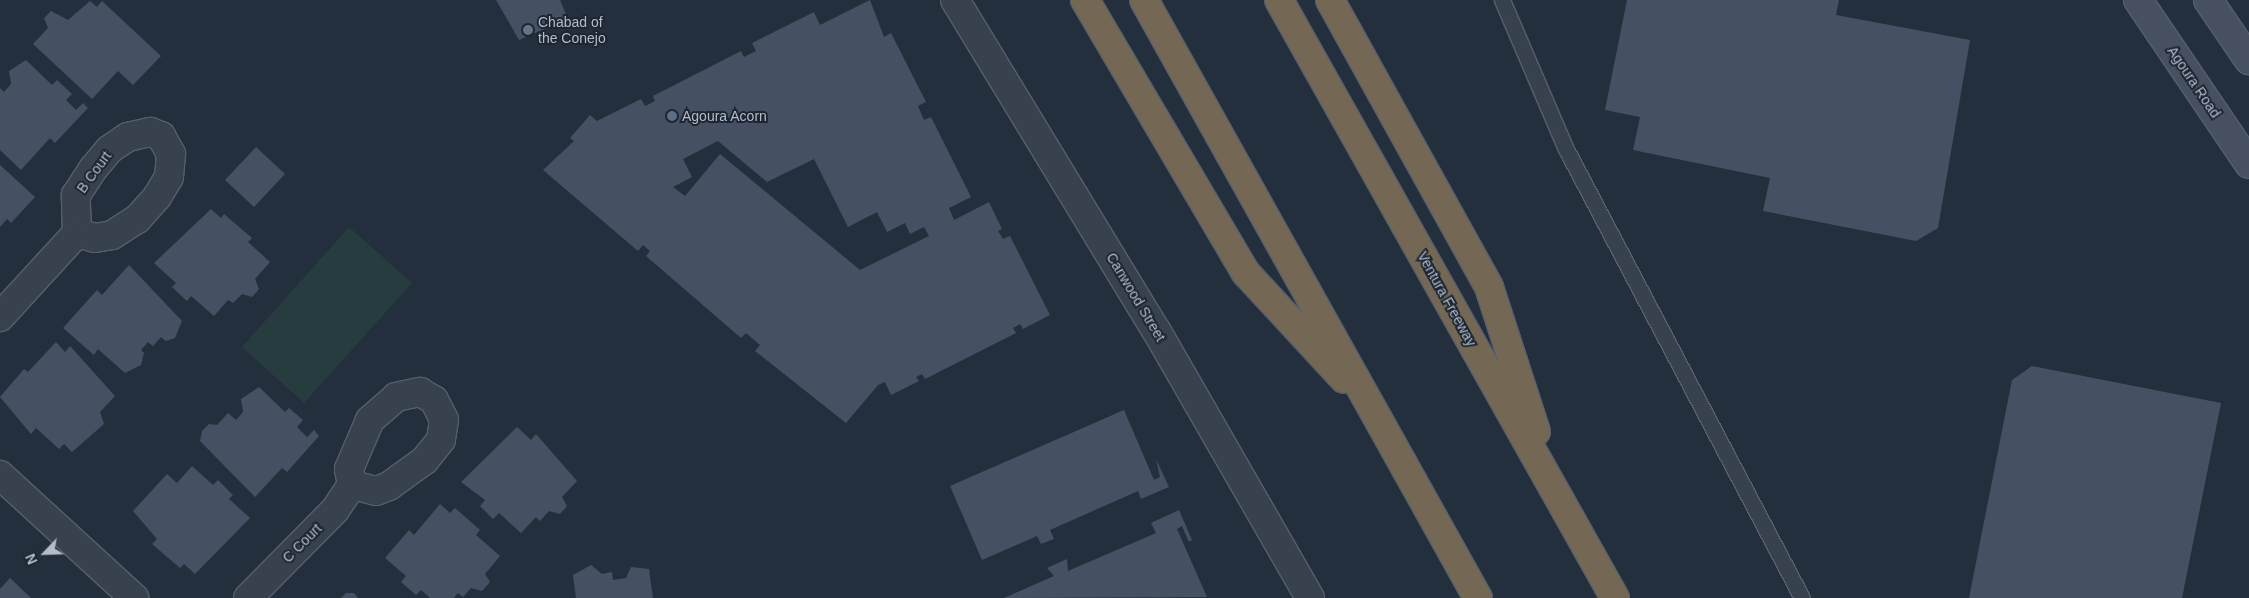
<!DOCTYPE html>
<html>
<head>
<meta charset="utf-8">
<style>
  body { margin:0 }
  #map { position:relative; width:2249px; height:598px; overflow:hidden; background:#242f3e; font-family:Helvetica,sans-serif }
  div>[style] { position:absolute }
  .green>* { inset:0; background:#263c3f }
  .building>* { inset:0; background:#455162 }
  .roads { filter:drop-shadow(1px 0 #565f6c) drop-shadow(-1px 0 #565f6c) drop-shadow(0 1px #565f6c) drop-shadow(0 -1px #565f6c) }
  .service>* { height:15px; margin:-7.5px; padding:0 7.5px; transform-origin:7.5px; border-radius:7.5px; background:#38414e }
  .minor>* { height:28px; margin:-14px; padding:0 14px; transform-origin:14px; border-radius:14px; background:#38414e }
  .tertiary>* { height:28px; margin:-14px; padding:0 14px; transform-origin:14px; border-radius:14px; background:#38414e }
  .secondary>* { height:28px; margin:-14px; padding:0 14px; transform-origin:14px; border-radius:14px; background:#465061 }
  .motorway>* { height:28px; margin:-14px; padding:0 14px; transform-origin:14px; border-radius:14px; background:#746855 }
  .dots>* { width:14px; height:14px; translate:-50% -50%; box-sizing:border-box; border:2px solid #1d2633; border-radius:50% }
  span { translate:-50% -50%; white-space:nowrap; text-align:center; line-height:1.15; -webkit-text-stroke:4px #1d2633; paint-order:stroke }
  .poi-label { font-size:14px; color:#b4bcc9 }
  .left { translate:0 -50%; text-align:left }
  .street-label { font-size:14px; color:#b4bcc9 }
  .north { position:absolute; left:20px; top:528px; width:50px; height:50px; -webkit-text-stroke:4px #1d2633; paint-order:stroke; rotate:246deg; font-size:14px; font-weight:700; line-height:20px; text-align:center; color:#b4bcc9 }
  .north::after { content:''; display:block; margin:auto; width:18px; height:22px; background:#b4bcc9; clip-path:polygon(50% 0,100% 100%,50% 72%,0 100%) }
</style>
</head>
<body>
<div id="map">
  <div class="green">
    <div style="clip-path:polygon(349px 227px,412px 283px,304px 403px,242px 347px)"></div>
  </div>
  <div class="building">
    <div style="clip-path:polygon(496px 0,560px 0,568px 19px,519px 40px)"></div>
    <div style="clip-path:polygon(evenodd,870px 0,884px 37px,891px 33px,926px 102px,918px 106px,924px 120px,931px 117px,971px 197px,949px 208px,954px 220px,989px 202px,1002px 229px,998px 231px,1003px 239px,1010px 236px,1050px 315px,1023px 329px,1020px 324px,1013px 328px,1016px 333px,925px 379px,922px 374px,916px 377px,919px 381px,891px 395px,885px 382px,878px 385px,846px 423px,755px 351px,760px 345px,746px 333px,741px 338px,646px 256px,650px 251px,643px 245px,638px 251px,543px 170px,574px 141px,570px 138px,590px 115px,597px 121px,641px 99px,645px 106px,655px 101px,653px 96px,741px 51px,744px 57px,756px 51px,752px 43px,814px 12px,820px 25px,870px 0,718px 141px,767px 182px,814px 159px,848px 227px,877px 212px,887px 232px,905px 223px,910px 234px,924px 227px,929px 236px,860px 270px,720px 154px,685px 196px,673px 187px,692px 177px,683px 159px,718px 141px)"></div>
    <div style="clip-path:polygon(1627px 0,1839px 0,1836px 15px,1970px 40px,1938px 228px,1916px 241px,1763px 211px,1770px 178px,1633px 150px,1640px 117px,1605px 110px)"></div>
    <div style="clip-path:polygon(90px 1px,97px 7px,102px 1px,161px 56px,133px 85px,118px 71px,92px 99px,33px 44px,48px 28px,44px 18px,51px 11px,68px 20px)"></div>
    <div style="clip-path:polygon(26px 60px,52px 85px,57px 80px,72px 94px,66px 100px,76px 110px,83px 103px,88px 108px,55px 143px,50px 138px,21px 170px,0 150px,0 88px,4px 92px,11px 84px,9px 71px)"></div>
    <div style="clip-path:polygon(256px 147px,285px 174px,254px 207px,225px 180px)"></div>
    <div style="clip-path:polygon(0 165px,35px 197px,11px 223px,7px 219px,0 227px)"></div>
    <div style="clip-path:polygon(211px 209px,221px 218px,224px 214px,252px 238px,248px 242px,270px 262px,255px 279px,259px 289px,252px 297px,242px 294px,233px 303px,228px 300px,214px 316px,191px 296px,187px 301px,172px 287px,176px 283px,154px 263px)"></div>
    <div style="clip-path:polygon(129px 265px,182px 321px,175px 338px,166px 341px,161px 337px,153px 346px,148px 342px,141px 350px,144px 353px,141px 365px,125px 373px,98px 349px,94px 355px,63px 328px,97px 290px,102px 295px)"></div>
    <div style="clip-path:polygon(56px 342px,65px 352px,70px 346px,115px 396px,100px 412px,104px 424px,72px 452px,64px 444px,59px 449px,36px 428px,31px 434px,0 397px,24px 369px,28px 372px)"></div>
    <div style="clip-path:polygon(2032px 366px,2221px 403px,2182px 598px,1969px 598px,2012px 380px)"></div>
    <div style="clip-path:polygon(259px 387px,285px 412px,289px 408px,303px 420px,297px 427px,307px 437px,314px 430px,319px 436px,287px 472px,282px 468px,255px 497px,200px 441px,202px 431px,209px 424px,217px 425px,228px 413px,236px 420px,243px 412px,241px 399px)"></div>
    <div style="clip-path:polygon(1124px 410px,1154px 480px,1160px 477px,1156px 459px,1169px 487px,1141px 499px,1138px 491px,1050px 530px,1054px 539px,1041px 544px,1037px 536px,982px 560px,950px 486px)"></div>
    <div style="clip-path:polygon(517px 427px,531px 440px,536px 434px,577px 481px,562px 497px,567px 506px,560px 514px,549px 511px,540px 521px,536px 517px,521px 533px,499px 513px,493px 519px,480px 506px,485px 500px,461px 482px)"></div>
    <div style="clip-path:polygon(192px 466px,213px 485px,218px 480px,233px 495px,229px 499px,250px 518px,195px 574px,184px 564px,180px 568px,152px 544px,157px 539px,133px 511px,167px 474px,177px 483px)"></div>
    <div style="clip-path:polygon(440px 504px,450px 513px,455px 508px,480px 530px,476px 535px,500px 556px,485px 574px,490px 582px,482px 591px,471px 588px,463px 597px,458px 593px,454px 598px,430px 598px,421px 590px,416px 595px,401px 582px,406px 576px,385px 558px,409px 530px,414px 535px)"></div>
    <div style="clip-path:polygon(1179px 510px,1192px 540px,1189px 542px,1182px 526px,1177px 529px,1207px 597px,1004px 598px,1054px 576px,1047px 568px,1067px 559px,1068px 571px,1156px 533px,1151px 523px)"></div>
    <div style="clip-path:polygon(591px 565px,602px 574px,612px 572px,613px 580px,626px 578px,631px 567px,649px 569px,653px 598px,576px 598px,573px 575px)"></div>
    <div style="clip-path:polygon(10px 578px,31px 598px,0 598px,0 589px)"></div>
    <div style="clip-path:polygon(346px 593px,354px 593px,358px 598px,341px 598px)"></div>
  </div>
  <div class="roads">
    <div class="service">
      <div style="left:1502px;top:0;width:162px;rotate:66.8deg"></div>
      <div style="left:1566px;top:149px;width:507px;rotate:62.27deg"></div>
    </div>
    <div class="minor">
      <div style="left:150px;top:132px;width:12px;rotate:20deg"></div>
      <div style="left:161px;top:136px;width:21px;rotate:61deg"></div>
      <div style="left:171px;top:154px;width:23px;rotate:95deg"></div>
      <div style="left:169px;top:177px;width:23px;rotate:121deg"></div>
      <div style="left:157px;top:197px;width:30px;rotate:132deg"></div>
      <div style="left:137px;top:219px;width:30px;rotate:147deg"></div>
      <div style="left:112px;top:235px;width:17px;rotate:170deg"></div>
      <div style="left:95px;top:238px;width:19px;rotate:-164deg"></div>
      <div style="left:77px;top:233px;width:38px;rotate:-92deg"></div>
      <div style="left:76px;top:195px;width:31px;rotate:-57deg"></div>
      <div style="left:93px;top:169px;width:26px;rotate:-50deg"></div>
      <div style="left:110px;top:149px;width:22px;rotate:-34deg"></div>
      <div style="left:128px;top:137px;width:23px;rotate:-13deg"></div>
      <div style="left:0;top:317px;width:114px;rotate:-47.5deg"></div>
      <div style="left:0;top:475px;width:182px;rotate:42.5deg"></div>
      <div style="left:248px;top:598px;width:124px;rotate:-45.3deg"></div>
      <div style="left:335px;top:510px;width:30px;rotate:-56deg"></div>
      <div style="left:352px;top:485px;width:16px;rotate:-101deg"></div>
      <div style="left:349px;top:469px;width:53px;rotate:-66.8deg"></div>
      <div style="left:370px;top:420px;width:35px;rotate:-41deg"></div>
      <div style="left:396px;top:397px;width:25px;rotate:-12deg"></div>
      <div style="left:420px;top:392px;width:16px;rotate:30deg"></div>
      <div style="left:434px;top:400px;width:22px;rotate:63deg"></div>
      <div style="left:444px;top:420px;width:20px;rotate:99deg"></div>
      <div style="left:441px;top:440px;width:26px;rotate:129deg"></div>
      <div style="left:425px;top:460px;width:44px;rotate:144.2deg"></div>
      <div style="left:389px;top:486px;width:14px;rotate:159deg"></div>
      <div style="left:376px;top:491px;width:25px;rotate:-166deg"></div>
    </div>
    <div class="tertiary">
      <div style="left:955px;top:0;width:386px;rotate:58.7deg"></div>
      <div style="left:1156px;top:330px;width:309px;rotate:60.1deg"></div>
    </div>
    <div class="secondary">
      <div style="left:2138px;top:0;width:198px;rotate:55.9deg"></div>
      <div style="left:2208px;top:0;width:73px;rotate:55.7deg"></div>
    </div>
    <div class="motorway">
      <div style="left:1085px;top:0;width:317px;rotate:59.5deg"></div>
      <div style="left:1246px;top:273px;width:144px;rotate:47.2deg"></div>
      <div style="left:1144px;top:0;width:685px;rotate:60.82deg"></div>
      <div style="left:1279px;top:0;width:686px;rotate:60.67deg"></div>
      <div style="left:1330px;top:0;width:328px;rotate:61deg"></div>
      <div style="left:1489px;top:287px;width:152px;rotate:72deg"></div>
    </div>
  </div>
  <div class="dots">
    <div style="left:528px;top:30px;background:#6b7280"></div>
    <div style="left:672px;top:116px;background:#5c6f8a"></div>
  </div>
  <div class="poi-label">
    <span class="left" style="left:538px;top:30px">Chabad of<br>the Conejo</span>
    <span class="left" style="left:682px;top:116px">Agoura Acorn</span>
  </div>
  <div class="street-label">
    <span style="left:2194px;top:82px;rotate:56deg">Agoura Road</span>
    <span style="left:94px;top:172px;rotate:-54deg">B Court</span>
    <span style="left:1136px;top:297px;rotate:59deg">Canwood Street</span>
    <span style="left:1447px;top:299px;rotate:61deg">Ventura Freeway</span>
    <span style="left:302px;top:543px;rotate:-45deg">C Court</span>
  </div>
  <div class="north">N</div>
</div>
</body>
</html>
